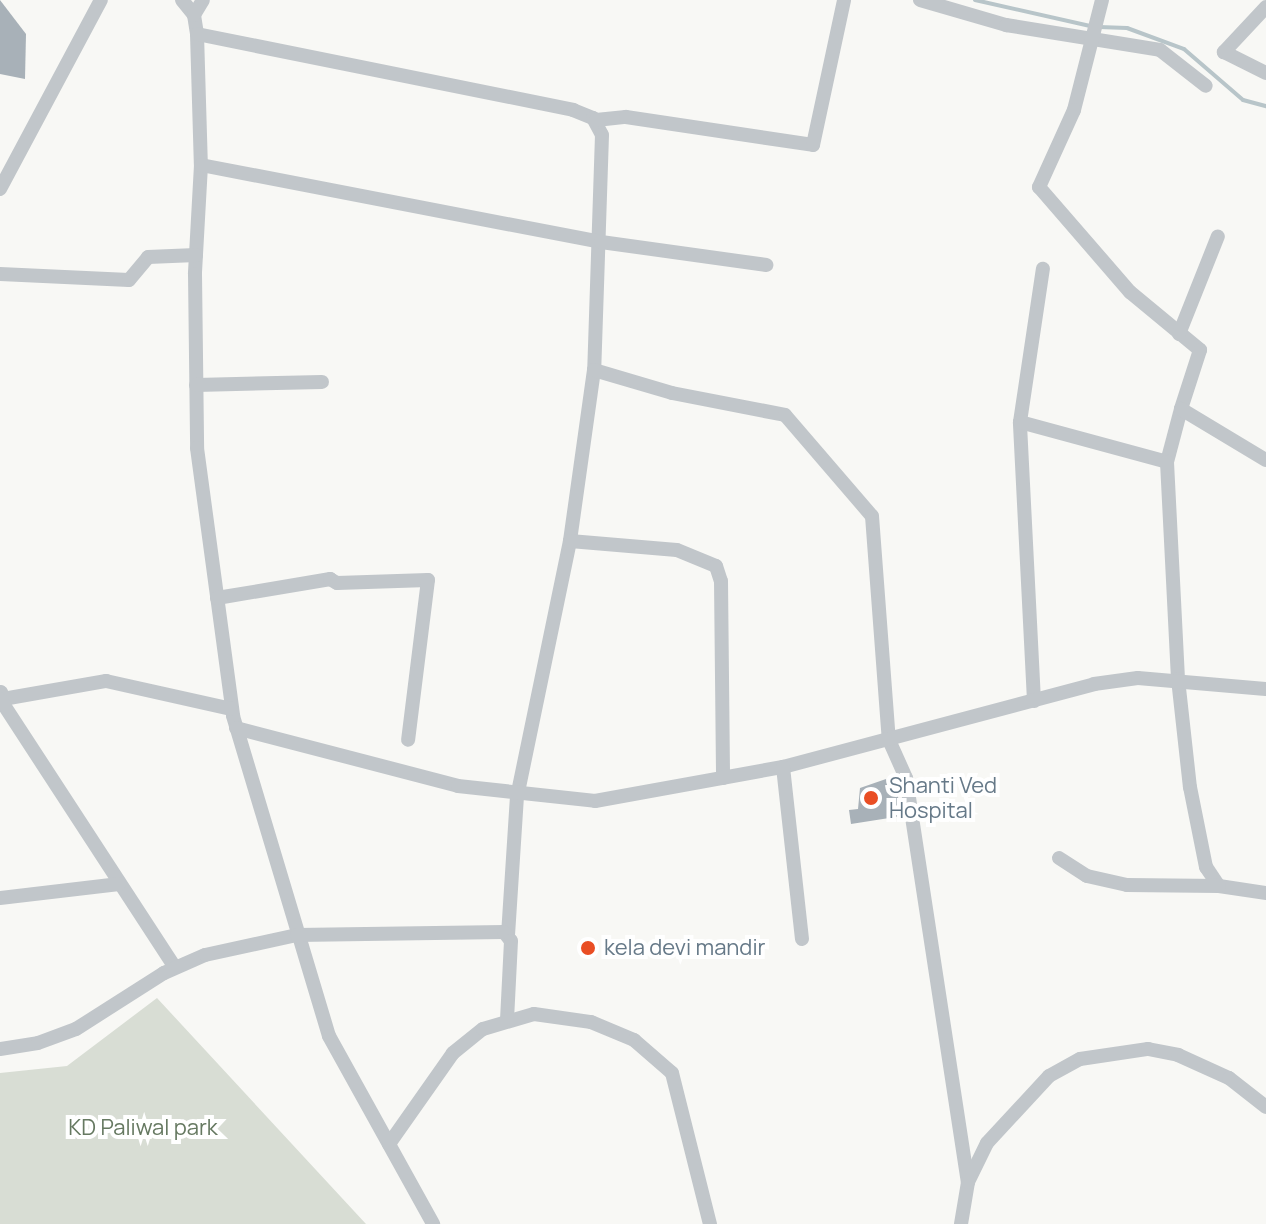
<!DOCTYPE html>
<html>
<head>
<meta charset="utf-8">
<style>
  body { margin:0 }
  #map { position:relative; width:1266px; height:1224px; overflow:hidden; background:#f8f8f5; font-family:Manrope,sans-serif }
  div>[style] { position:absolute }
  .green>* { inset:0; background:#d8ddd4 }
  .stream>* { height:4px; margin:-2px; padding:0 2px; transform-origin:2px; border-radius:2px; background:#b8c5c9 }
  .building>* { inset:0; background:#a8b1b8 }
  .minor>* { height:14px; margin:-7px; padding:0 7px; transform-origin:7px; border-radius:7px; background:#c1c6ca }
  .dots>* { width:22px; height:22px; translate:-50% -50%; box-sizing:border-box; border:4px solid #fff; border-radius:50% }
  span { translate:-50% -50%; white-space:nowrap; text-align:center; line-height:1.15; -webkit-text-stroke:8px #fff; paint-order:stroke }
  .poi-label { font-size:22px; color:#667988 }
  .left { translate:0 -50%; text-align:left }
  .park-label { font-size:22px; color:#667961 }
</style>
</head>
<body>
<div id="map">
  <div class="green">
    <div style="clip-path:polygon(157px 998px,366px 1224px,0 1224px,0 1073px,67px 1066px)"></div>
  </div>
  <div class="stream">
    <div style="left:975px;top:0;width:118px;rotate:12.7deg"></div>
    <div style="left:1099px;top:27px;width:28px;rotate:2deg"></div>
    <div style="left:1127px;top:28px;width:61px;rotate:20.2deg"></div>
    <div style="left:1184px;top:49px;width:78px;rotate:40.8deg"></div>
    <div style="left:1243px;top:100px;width:24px;rotate:15deg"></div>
  </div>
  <div class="building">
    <div style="clip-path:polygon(0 0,26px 34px,25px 79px,0 74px)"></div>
    <div style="clip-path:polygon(886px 779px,888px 789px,896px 787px,902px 816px,851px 824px,849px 810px,858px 809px,860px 788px)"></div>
  </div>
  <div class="minor">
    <div style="left:182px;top:0;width:19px;rotate:51deg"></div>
    <div style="left:194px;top:15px;width:19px;rotate:81deg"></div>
    <div style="left:197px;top:34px;width:131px;rotate:88.3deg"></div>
    <div style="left:201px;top:165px;width:109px;rotate:93.2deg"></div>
    <div style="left:195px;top:274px;width:174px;rotate:89.3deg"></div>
    <div style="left:197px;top:448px;width:270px;rotate:82.3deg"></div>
    <div style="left:233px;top:716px;width:334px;rotate:73.3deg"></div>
    <div style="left:329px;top:1036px;width:215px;rotate:61deg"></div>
    <div style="left:920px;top:0;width:90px;rotate:16.2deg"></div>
    <div style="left:1006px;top:25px;width:156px;rotate:9.2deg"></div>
    <div style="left:1160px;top:50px;width:58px;rotate:38deg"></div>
    <div style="left:1102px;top:0;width:114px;rotate:104.3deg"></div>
    <div style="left:1074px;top:110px;width:85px;rotate:114.4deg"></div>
    <div style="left:1039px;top:187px;width:139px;rotate:49.1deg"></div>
    <div style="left:1130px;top:292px;width:91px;rotate:39.6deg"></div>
    <div style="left:1200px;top:350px;width:62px;rotate:107.9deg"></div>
    <div style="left:1266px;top:7px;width:62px;rotate:133deg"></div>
    <div style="left:1224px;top:52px;width:47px;rotate:26.6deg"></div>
    <div style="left:194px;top:15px;width:17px;rotate:-59deg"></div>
    <div style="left:197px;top:34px;width:384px;rotate:11.4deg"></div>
    <div style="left:573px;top:110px;width:22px;rotate:22deg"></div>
    <div style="left:593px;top:118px;width:19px;rotate:62deg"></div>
    <div style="left:602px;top:135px;width:235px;rotate:91.9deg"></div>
    <div style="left:594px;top:370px;width:173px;rotate:98deg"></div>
    <div style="left:570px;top:541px;width:260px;rotate:101.7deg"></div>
    <div style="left:517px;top:796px;width:138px;rotate:93.7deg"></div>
    <div style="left:596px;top:120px;width:30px;rotate:-6deg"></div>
    <div style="left:626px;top:117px;width:189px;rotate:8.5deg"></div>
    <div style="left:813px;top:145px;width:148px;rotate:-77.9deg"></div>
    <div style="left:201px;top:165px;width:407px;rotate:10.9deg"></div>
    <div style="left:601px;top:242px;width:167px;rotate:7.9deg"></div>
    <div style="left:0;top:189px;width:214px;rotate:-61.9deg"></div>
    <div style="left:0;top:274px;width:129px;rotate:2.7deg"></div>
    <div style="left:129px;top:280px;width:30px;rotate:-50deg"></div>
    <div style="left:148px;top:257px;width:48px;rotate:-2.4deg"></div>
    <div style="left:1179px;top:334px;width:105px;rotate:-68.3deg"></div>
    <div style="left:594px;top:370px;width:81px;rotate:16.4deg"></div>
    <div style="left:672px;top:393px;width:115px;rotate:11deg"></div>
    <div style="left:785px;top:415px;width:133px;rotate:49.3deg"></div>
    <div style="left:872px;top:516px;width:225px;rotate:85.7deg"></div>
    <div style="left:889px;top:740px;width:42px;rotate:65.9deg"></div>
    <div style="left:906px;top:778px;width:409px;rotate:81.3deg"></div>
    <div style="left:196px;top:385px;width:126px;rotate:-1.4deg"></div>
    <div style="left:1020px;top:422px;width:155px;rotate:-81.5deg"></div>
    <div style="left:1167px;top:462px;width:55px;rotate:-75.2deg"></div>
    <div style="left:1181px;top:409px;width:99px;rotate:31deg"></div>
    <div style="left:570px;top:541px;width:107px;rotate:4.8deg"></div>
    <div style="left:677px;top:550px;width:42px;rotate:22.3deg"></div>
    <div style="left:716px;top:566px;width:16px;rotate:72deg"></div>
    <div style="left:721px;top:581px;width:197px;rotate:89.4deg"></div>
    <div style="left:217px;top:598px;width:115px;rotate:-9.5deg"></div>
    <div style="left:330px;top:579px;width:8px;rotate:30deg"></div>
    <div style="left:337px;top:583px;width:91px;rotate:-1.9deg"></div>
    <div style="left:428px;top:580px;width:161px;rotate:97.1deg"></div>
    <div style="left:1px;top:692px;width:7px;rotate:74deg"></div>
    <div style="left:3px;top:699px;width:105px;rotate:-9.9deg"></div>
    <div style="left:106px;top:681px;width:128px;rotate:12.6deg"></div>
    <div style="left:0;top:699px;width:320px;rotate:56.9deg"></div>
    <div style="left:1034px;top:701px;width:279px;rotate:-92.9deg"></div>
    <div style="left:1020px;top:422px;width:152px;rotate:15.2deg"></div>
    <div style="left:1167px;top:462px;width:217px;rotate:87.1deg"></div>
    <div style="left:1178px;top:679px;width:109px;rotate:83.7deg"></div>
    <div style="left:1190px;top:787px;width:82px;rotate:78.7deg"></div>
    <div style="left:1206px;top:867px;width:23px;rotate:56deg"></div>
    <div style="left:1219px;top:886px;width:48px;rotate:8.5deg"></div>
    <div style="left:236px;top:728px;width:229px;rotate:14.6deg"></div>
    <div style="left:458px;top:786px;width:138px;rotate:6.2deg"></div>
    <div style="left:595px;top:801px;width:191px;rotate:-10.3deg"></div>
    <div style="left:783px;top:767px;width:322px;rotate:-14.9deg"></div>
    <div style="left:1094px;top:684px;width:44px;rotate:-7.8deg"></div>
    <div style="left:1138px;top:678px;width:128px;rotate:4.9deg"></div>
    <div style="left:783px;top:767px;width:173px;rotate:83.7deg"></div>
    <div style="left:1059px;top:858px;width:33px;rotate:33deg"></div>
    <div style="left:1087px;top:876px;width:41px;rotate:12.7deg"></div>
    <div style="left:1127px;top:885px;width:92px;rotate:0.6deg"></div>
    <div style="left:0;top:898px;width:120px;rotate:-6.7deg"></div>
    <div style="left:0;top:1049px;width:38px;rotate:-9deg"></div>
    <div style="left:38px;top:1043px;width:40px;rotate:-20.2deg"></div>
    <div style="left:76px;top:1029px;width:104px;rotate:-32.5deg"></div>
    <div style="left:164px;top:973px;width:45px;rotate:-23.7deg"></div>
    <div style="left:205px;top:955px;width:94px;rotate:-12.3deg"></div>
    <div style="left:297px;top:935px;width:207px;rotate:-0.8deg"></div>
    <div style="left:504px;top:932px;width:11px;rotate:52deg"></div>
    <div style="left:511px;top:941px;width:78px;rotate:92.9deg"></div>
    <div style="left:389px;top:1144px;width:111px;rotate:-54.9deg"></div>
    <div style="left:453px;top:1053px;width:38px;rotate:-39deg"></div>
    <div style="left:483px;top:1029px;width:53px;rotate:-16.4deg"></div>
    <div style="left:534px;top:1014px;width:58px;rotate:8deg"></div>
    <div style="left:591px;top:1022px;width:47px;rotate:22.7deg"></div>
    <div style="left:634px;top:1040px;width:50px;rotate:41deg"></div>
    <div style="left:672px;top:1073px;width:156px;rotate:75.9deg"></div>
    <div style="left:961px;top:1224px;width:43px;rotate:-80.5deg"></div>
    <div style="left:968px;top:1182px;width:43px;rotate:-64deg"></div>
    <div style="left:987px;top:1143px;width:91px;rotate:-47.2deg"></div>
    <div style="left:1049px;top:1076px;width:35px;rotate:-29deg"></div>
    <div style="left:1080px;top:1059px;width:69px;rotate:-8.4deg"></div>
    <div style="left:1148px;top:1049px;width:31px;rotate:11deg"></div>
    <div style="left:1178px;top:1055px;width:56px;rotate:24.3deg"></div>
    <div style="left:1229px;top:1078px;width:47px;rotate:38.1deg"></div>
  </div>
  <div class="dots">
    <div style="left:871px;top:798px;background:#e94e24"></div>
    <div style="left:588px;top:948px;background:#e94e24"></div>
  </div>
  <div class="poi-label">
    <span class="left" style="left:889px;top:798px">Shanti Ved<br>Hospital</span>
    <span class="left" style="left:604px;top:948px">kela devi mandir</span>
  </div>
  <div class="park-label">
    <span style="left:143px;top:1128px">KD Paliwal park</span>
  </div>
</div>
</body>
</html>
